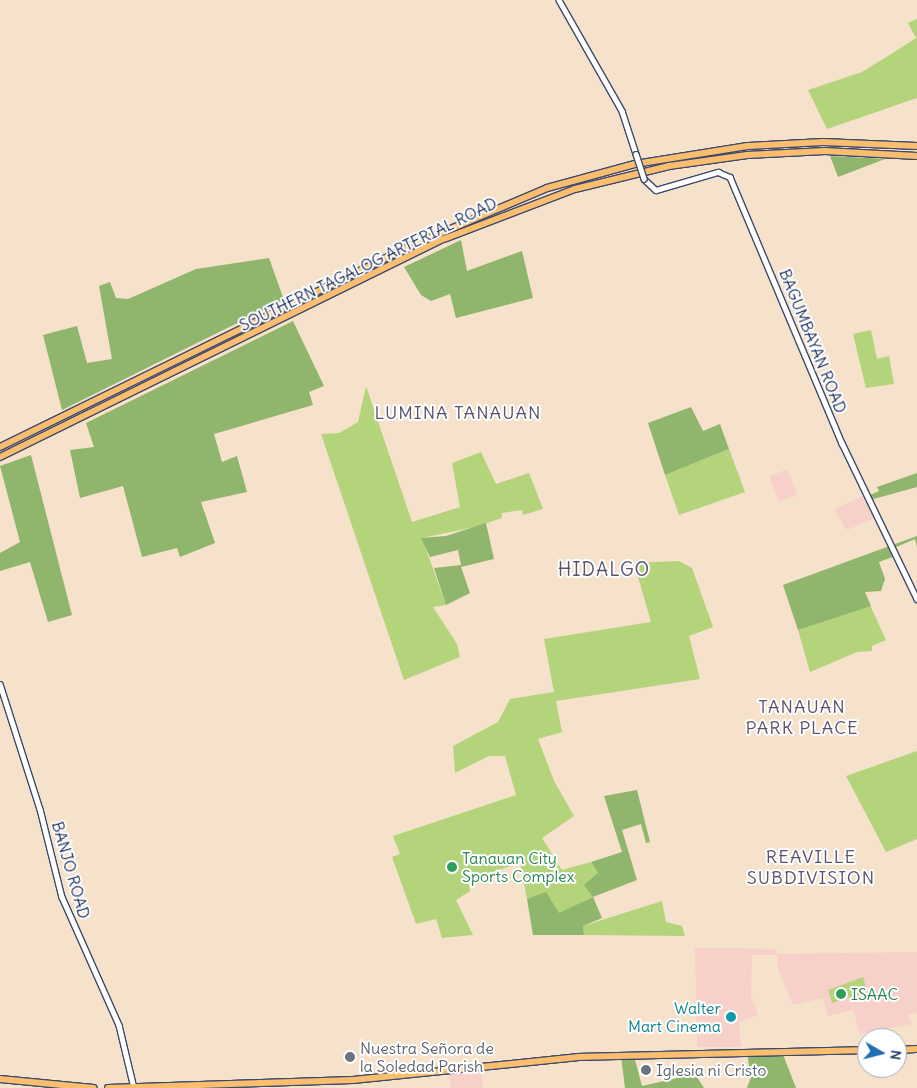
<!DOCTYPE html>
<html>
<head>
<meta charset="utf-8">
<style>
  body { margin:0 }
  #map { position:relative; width:917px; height:1088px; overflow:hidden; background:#f6e1ca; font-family:Delius,sans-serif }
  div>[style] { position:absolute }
  .built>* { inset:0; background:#f7d0ca }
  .green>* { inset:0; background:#b4d47c }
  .forest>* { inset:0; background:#8fb66c }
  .roads { filter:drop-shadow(1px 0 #3c4a6e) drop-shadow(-1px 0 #3c4a6e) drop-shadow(0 1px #3c4a6e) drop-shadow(0 -1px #3c4a6e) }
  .minor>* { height:4.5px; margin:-2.25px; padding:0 2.25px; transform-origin:2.25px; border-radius:2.25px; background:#fff }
  .highway>* { height:6px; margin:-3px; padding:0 3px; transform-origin:3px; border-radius:3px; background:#fbbe6e }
  .bridges { filter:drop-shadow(1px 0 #3c4a6e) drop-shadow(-1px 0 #3c4a6e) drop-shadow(0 1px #3c4a6e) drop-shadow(0 -1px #3c4a6e) }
  .minor-bridge>* { height:4.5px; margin:-2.25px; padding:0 2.25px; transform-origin:2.25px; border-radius:2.25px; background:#fff }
  .dots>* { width:14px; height:14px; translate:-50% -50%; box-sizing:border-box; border:2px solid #fff; border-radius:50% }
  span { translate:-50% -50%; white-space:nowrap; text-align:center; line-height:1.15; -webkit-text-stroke:4px #fff; paint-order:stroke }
  .street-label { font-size:16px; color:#1b2f5e }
  .leisure-label { font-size:16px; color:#27864d }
  .left { translate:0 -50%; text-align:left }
  .culture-label { font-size:16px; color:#0d838f }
  .right { translate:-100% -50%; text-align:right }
  .worship-label { font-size:16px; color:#5b616d }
  .neighbourhood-label { font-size:18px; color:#5b536d; letter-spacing:1px }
  .quarter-label { font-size:19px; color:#5b536d; letter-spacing:1px }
  .north { position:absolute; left:857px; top:1028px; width:50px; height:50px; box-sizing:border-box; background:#fff; border:1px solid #a4acbf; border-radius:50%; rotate:98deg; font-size:14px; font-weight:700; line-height:20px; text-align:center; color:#1b2f5e }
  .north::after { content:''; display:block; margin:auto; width:18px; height:22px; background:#1f6fb2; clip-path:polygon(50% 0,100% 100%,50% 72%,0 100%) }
</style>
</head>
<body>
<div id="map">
  <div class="built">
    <div style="clip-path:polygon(787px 469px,797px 494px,779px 502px,769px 477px)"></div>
    <div style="clip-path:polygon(864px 495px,875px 518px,847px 530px,834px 510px)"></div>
    <div style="clip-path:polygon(695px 948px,777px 949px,777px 954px,917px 952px,917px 1013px,908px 1015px,911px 1024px,860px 1034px,853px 1010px,828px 1016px,823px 998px,793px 1005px,778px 969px,777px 955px,752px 955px,751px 997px,758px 1015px,739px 1022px,741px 1047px,697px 1047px)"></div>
    <div style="clip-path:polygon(481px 1069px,483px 1088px,451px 1088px,449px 1073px)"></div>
  </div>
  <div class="green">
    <div style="clip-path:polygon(917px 19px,917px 98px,827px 129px,808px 90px,862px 72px,896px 51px,916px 38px,908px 23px)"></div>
    <div style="clip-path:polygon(871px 330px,877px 359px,889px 356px,894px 384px,866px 388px,853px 334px)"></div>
    <div style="clip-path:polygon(366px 386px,412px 522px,460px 507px,452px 463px,481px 452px,496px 484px,529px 473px,543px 509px,523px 515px,522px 510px,502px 513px,502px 518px,475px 527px,422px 538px,446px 605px,433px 607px,457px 644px,460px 657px,404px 680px,321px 434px,339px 433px,358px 422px)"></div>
    <div style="clip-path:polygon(729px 449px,745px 492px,679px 515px,665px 475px)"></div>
    <div style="clip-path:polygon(679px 561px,692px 568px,713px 627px,689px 636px,700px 679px,556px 701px,562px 732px,538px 739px,554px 781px,574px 816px,542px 838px,562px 870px,591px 862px,598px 873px,593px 897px,559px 914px,546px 893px,527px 899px,520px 863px,468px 880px,470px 891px,456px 900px,473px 935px,442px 938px,436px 919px,416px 924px,392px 857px,400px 854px,393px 836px,516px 795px,505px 756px,489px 756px,455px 773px,453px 746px,498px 722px,510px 699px,554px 692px,544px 639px,651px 622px,634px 563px)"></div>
    <div style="clip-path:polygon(870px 605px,886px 640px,872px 646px,872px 651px,857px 652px,810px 672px,798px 630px)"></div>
    <div style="clip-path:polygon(917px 751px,917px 839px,886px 852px,846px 776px)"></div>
    <div style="clip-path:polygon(662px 901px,666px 922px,682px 926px,685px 936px,584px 935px,583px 926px)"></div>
    <div style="clip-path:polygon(863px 977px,867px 992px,832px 1003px,828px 990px)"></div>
  </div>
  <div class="forest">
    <div style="clip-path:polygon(830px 156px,870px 158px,885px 159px,838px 177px)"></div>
    <div style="clip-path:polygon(461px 240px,467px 271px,522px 251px,533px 298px,456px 318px,450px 294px,431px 301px,421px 295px,404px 267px)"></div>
    <div style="clip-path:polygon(269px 258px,284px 300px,62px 410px,43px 335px,77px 326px,87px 363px,112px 359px,99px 286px,110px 282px,116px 298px,128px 299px,196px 269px)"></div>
    <div style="clip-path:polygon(293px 321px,324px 386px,309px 392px,313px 405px,214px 434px,222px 462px,237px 456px,247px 492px,201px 502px,215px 543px,180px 557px,177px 548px,142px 557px,123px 486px,80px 498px,70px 450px,94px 447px,86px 423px)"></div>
    <div style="clip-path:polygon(691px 407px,703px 431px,720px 424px,729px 449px,665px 475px,648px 423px)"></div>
    <div style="clip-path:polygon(31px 455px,72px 615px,48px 622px,30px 562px,0 571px,0 553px,20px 542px,0 466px)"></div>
    <div style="clip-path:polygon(917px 473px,917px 487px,870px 500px,868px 496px,879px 491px,877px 487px)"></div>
    <div style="clip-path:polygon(486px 523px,494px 559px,461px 567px,470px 593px,446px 605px,434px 568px,461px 565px,458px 550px,430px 557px,421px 538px,446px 536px)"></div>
    <div style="clip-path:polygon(917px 536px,917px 547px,915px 539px,894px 548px,898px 555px,879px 562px,885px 579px,881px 591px,865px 592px,871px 606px,798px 630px,783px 585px)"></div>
    <div style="clip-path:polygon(637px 790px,650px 842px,646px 843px,641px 824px,622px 830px,637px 880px,593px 897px,602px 918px,583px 926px,584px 935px,533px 935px,527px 899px,546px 892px,559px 913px,593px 897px,584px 885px,598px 873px,591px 862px,622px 852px,604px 796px)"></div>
    <div style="clip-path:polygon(782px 1052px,796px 1088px,747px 1088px,751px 1077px,747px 1053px)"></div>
    <div style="clip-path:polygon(621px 1056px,634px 1056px,642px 1086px,695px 1074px,704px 1088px,625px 1088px)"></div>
  </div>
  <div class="roads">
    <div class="minor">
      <div style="left:559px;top:0;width:128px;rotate:60.4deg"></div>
      <div style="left:622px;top:111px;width:45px;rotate:72deg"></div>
      <div style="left:644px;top:179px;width:16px;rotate:43deg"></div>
      <div style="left:656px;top:190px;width:65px;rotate:-16.2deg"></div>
      <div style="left:718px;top:172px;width:13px;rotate:23deg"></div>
      <div style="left:730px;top:177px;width:289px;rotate:67.2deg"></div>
      <div style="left:842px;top:443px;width:173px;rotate:64.3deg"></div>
      <div style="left:0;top:684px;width:131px;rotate:72.3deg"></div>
      <div style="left:40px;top:809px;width:91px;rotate:76deg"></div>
      <div style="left:62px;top:897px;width:140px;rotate:66deg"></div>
      <div style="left:119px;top:1025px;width:65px;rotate:76.6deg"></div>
    </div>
    <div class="highway">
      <div style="left:0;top:447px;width:457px;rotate:-26.1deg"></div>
      <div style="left:410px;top:246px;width:149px;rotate:-22.9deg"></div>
      <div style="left:547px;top:188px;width:91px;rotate:-15.3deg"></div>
      <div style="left:635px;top:164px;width:114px;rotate:-9.1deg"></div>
      <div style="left:748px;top:146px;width:75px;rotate:-3.1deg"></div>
      <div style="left:823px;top:142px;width:94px;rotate:2.4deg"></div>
      <div style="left:0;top:457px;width:495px;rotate:-26.2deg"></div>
      <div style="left:444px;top:239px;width:140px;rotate:-20.9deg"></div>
      <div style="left:575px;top:189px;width:97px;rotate:-13.7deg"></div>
      <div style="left:669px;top:166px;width:79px;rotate:-8deg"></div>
      <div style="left:747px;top:155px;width:78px;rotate:-2.9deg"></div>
      <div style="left:825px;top:151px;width:92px;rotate:3.1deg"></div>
      <div style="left:897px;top:1050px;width:20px;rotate:-3deg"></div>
      <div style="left:0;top:1079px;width:94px;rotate:5.5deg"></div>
      <div style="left:108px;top:1088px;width:245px;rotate:-1.9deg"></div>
      <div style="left:353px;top:1080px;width:227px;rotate:-5.8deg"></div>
      <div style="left:579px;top:1057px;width:288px;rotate:-1.4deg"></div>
    </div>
  </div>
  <div class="bridges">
    <div class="minor-bridge">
      <div style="left:636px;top:154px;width:26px;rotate:72deg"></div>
    </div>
  </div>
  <div class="dots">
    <div style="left:452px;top:867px;background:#2e9e5b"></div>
    <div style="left:841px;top:994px;background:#2e9e5b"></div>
    <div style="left:731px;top:1017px;background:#0f9aa8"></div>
    <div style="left:350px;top:1057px;background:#6b7280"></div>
    <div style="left:646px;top:1070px;background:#6b7280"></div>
  </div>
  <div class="street-label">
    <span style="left:368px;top:264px;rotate:-26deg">SOUTHERN TAGALOG ARTERIAL ROAD</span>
    <span style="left:813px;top:341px;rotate:68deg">BAGUMBAYAN ROAD</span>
    <span style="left:71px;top:870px;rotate:74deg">BANJO ROAD</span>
  </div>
  <div class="leisure-label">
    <span class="left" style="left:462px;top:867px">Tanauan City<br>Sports Complex</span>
    <span class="left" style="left:851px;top:994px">ISAAC</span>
  </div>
  <div class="culture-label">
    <span class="right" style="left:721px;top:1017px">Walter<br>Mart Cinema</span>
  </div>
  <div class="worship-label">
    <span class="left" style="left:360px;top:1057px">Nuestra Señora de<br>la Soledad Parish</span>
    <span class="left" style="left:656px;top:1070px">Iglesia ni Cristo</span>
  </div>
  <div class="neighbourhood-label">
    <span style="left:458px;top:413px">LUMINA TANAUAN</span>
    <span style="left:802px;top:718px">TANAUAN<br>PARK PLACE</span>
    <span style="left:811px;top:868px">REAVILLE<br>SUBDIVISION</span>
  </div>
  <div class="quarter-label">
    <span style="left:604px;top:570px">HIDALGO</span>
  </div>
  <div class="north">N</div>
</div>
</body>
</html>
